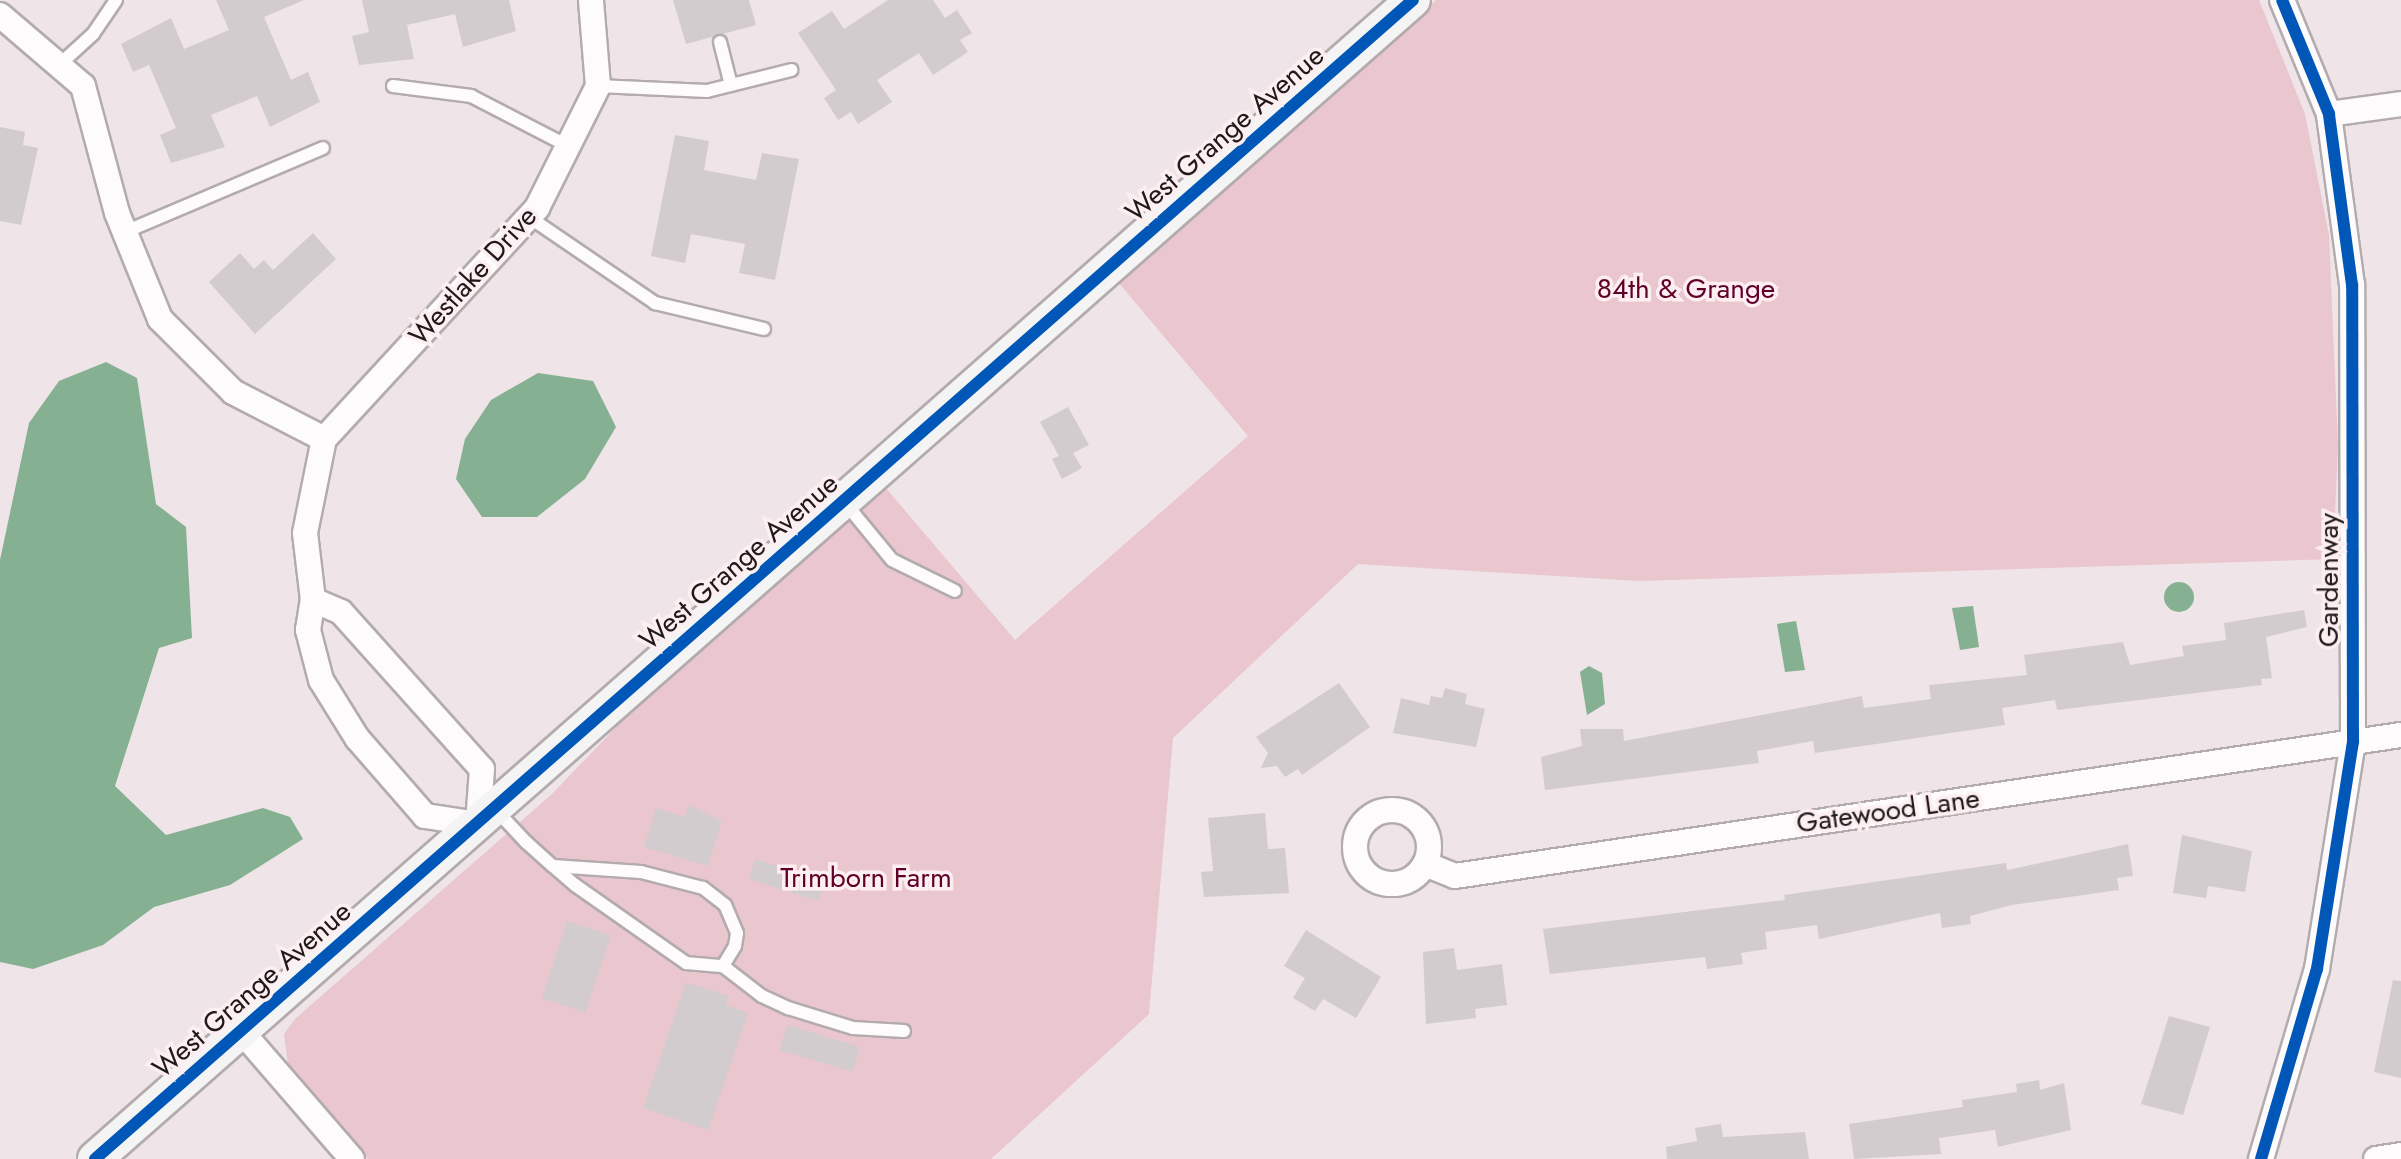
<!DOCTYPE html>
<html>
<head>
<meta charset="utf-8">
<style>
  body { margin:0 }
  #map { position:relative; width:2401px; height:1159px; overflow:hidden; background:#efe4e7; font-family:Jost,sans-serif }
  div>[style] { position:absolute }
  .green>* { inset:0; background:#eac6ce }
  .water>* { inset:0; background:#85b091 }
  .round { border-radius:50% }
  .building>* { inset:0; background:#d3ccce }
  .roads { filter:drop-shadow(2px 0 #b3abad) drop-shadow(-2px 0 #b3abad) drop-shadow(0 2px #b3abad) drop-shadow(0 -2px #b3abad) }
  .lane>* { height:12px; margin:-6px; padding:0 6px; transform-origin:6px; border-radius:6px; background:#fdfbfb }
  .street>* { height:24px; margin:-12px; padding:0 12px; transform-origin:12px; border-radius:12px; background:#fdfbfb }
  .street>.ring { margin:-12px; padding:0; box-sizing:content-box; background:none; border:24px solid #fdfbfb; border-radius:50% }
  .secondary>* { height:34px; margin:-17px; padding:0 17px; transform-origin:17px; border-radius:17px; background:#f3f4f3 }
  .cycleway>* { height:12px; margin:-6px; padding:0 6px; transform-origin:6px; border-radius:6px; background:#0057b8 }
  span { translate:-50% -50%; white-space:nowrap; text-align:center; line-height:1.15; -webkit-text-stroke:7px #fdeff1; paint-order:stroke }
  .street-label { font-size:28px; color:#1f191a }
  .park-label { font-size:28px; color:#600029 }
</style>
</head>
<body>
<div id="map">
  <div class="green">
    <div style="clip-path:polygon(1436px 0,2259px 0,2305px 114px,2329px 235px,2338px 446px,2333px 559px,1639px 581px,1358px 564px,1173px 738px,1149px 1014px,991px 1159px,368px 1159px,288px 1065px,284px 1034px,295px 1019px,552px 794px,648px 694px,885px 487px,1015px 640px,1248px 436px,1117px 281px)"></div>
  </div>
  <div class="water">
    <div style="clip-path:polygon(106px 362px,137px 378px,156px 504px,186px 527px,192px 638px,159px 648px,115px 786px,166px 835px,263px 808px,290px 817px,303px 839px,230px 885px,154px 907px,103px 945px,33px 969px,0 962px,0 560px,29px 423px,59px 381px)"></div>
    <div style="clip-path:polygon(538px 373px,593px 381px,616px 427px,585px 479px,537px 517px,482px 517px,456px 479px,465px 439px,491px 400px)"></div>
    <div class="round" style="left:2164px;top:582px;width:30px;height:30px"></div>
    <div style="clip-path:polygon(1973px 606px,1979px 647px,1960px 650px,1952px 608px)"></div>
    <div style="clip-path:polygon(1796px 621px,1805px 670px,1785px 672px,1777px 624px)"></div>
    <div style="clip-path:polygon(1589px 666px,1602px 673px,1605px 704px,1587px 715px,1580px 672px)"></div>
  </div>
  <div class="building">
    <div style="clip-path:polygon(216px 0,304px 0,264px 17px,291px 80px,308px 72px,320px 102px,270px 127px,257px 96px,211px 115px,225px 147px,171px 163px,160px 135px,176px 128px,149px 65px,133px 72px,121px 44px,171px 18px,184px 49px,229px 30px)"></div>
    <div style="clip-path:polygon(362px 0,509px 0,516px 31px,463px 47px,455px 14px,407px 25px,414px 59px,359px 65px,352px 36px,369px 32px)"></div>
    <div style="clip-path:polygon(673px 0,749px 0,756px 25px,686px 44px)"></div>
    <div style="clip-path:polygon(888px 0,933px 0,945px 18px,957px 10px,972px 33px,960px 40px,968px 52px,933px 75px,919px 53px,877px 80px,892px 102px,858px 124px,851px 112px,838px 120px,824px 98px,836px 90px,798px 33px,832px 11px,844px 29px)"></div>
    <div style="clip-path:polygon(0 127px,25px 132px,23px 145px,38px 148px,21px 225px,0 221px)"></div>
    <div style="clip-path:polygon(675px 135px,709px 141px,704px 170px,756px 180px,762px 153px,799px 159px,775px 280px,739px 273px,745px 244px,691px 234px,685px 263px,651px 256px)"></div>
    <div style="clip-path:polygon(313px 233px,336px 259px,255px 334px,209px 282px,240px 253px,254px 269px,264px 260px,273px 270px)"></div>
    <div style="clip-path:polygon(1068px 407px,1089px 445px,1073px 453px,1082px 468px,1062px 479px,1052px 459px,1059px 456px,1040px 422px)"></div>
    <div style="clip-path:polygon(2304px 610px,2307px 627px,2266px 637px,2272px 678px,2261px 679px,2262px 685px,2057px 710px,2055px 700px,2002px 708px,2005px 725px,1815px 753px,1813px 741px,1757px 751px,1759px 763px,1545px 790px,1541px 757px,1582px 746px,1580px 729px,1623px 729px,1624px 741px,1862px 696px,1864px 708px,1931px 699px,1929px 685px,2027px 675px,2024px 655px,2123px 642px,2130px 665px,2184px 656px,2182px 646px,2226px 640px,2224px 623px)"></div>
    <div style="clip-path:polygon(1339px 683px,1370px 727px,1302px 775px,1298px 769px,1285px 777px,1277px 766px,1261px 768px,1268px 753px,1256px 737px)"></div>
    <div style="clip-path:polygon(1445px 688px,1467px 694px,1465px 704px,1485px 709px,1476px 747px,1393px 733px,1401px 698px,1429px 705px,1431px 696px,1442px 698px)"></div>
    <div style="clip-path:polygon(689px 805px,722px 821px,708px 866px,644px 847px,656px 808px,685px 817px)"></div>
    <div style="clip-path:polygon(1265px 813px,1268px 849px,1285px 848px,1289px 893px,1204px 897px,1201px 872px,1213px 871px,1208px 818px)"></div>
    <div style="clip-path:polygon(2182px 835px,2252px 851px,2245px 892px,2208px 886px,2206px 898px,2173px 893px)"></div>
    <div style="clip-path:polygon(2128px 844px,2133px 876px,2117px 878px,2119px 890px,2012px 905px,1970px 916px,1971px 924px,1942px 928px,1940px 913px,1819px 939px,1817px 925px,1765px 932px,1767px 949px,1741px 953px,1743px 964px,1707px 969px,1705px 957px,1550px 974px,1543px 929px,1785px 900px,1784px 895px,2006px 863px,2007px 870px)"></div>
    <div style="clip-path:polygon(755px 859px,825px 882px,818px 901px,749px 879px)"></div>
    <div style="clip-path:polygon(567px 921px,611px 935px,585px 1013px,542px 998px)"></div>
    <div style="clip-path:polygon(1306px 930px,1381px 977px,1356px 1018px,1323px 999px,1315px 1011px,1293px 998px,1305px 978px,1284px 966px)"></div>
    <div style="clip-path:polygon(1454px 948px,1457px 970px,1502px 964px,1507px 1005px,1475px 1009px,1476px 1018px,1426px 1024px,1423px 952px)"></div>
    <div style="clip-path:polygon(2393px 980px,2401px 981px,2401px 1078px,2374px 1072px)"></div>
    <div style="clip-path:polygon(686px 982px,729px 996px,726px 1005px,748px 1013px,708px 1130px,643px 1108px)"></div>
    <div style="clip-path:polygon(2169px 1016px,2210px 1027px,2183px 1115px,2141px 1104px)"></div>
    <div style="clip-path:polygon(788px 1025px,860px 1047px,853px 1072px,779px 1050px)"></div>
    <div style="clip-path:polygon(2039px 1080px,2040px 1090px,2064px 1083px,2071px 1130px,1998px 1147px,1995px 1130px,1939px 1138px,1941px 1154px,1854px 1159px,1849px 1124px,1963px 1107px,1962px 1100px,2017px 1092px,2016px 1084px)"></div>
    <div style="clip-path:polygon(1721px 1124px,1723px 1137px,1805px 1132px,1809px 1159px,1667px 1159px,1666px 1147px,1697px 1141px,1695px 1128px)"></div>
  </div>
  <div class="roads">
    <div class="lane">
      <div style="left:720px;top:42px;width:44px;rotate:75.7deg"></div>
      <div style="left:59px;top:65px;width:46px;rotate:-42.4deg"></div>
      <div style="left:93px;top:34px;width:41px;rotate:-55.9deg"></div>
      <div style="left:393px;top:86px;width:79px;rotate:7.3deg"></div>
      <div style="left:471px;top:96px;width:109px;rotate:27.3deg"></div>
      <div style="left:598px;top:86px;width:109px;rotate:2.6deg"></div>
      <div style="left:707px;top:91px;width:87px;rotate:-14deg"></div>
      <div style="left:529px;top:217px;width:153px;rotate:34.3deg"></div>
      <div style="left:655px;top:303px;width:112px;rotate:13.4deg"></div>
      <div style="left:125px;top:232px;width:215px;rotate:-23deg"></div>
      <div style="left:846px;top:504px;width:72px;rotate:50.6deg"></div>
      <div style="left:892px;top:560px;width:70px;rotate:26.2deg"></div>
      <div style="left:495px;top:809px;width:45px;rotate:46.8deg"></div>
      <div style="left:526px;top:842px;width:36px;rotate:42deg"></div>
      <div style="left:553px;top:866px;width:29px;rotate:41deg"></div>
      <div style="left:575px;top:885px;width:136px;rotate:35.1deg"></div>
      <div style="left:686px;top:963px;width:37px;rotate:5deg"></div>
      <div style="left:723px;top:966px;width:23px;rotate:-59deg"></div>
      <div style="left:735px;top:946px;width:13px;rotate:-81deg"></div>
      <div style="left:737px;top:933px;width:30px;rotate:-113deg"></div>
      <div style="left:725px;top:905px;width:28px;rotate:-142deg"></div>
      <div style="left:703px;top:888px;width:64px;rotate:-165.5deg"></div>
      <div style="left:641px;top:872px;width:88px;rotate:-176.1deg"></div>
      <div style="left:723px;top:966px;width:49px;rotate:37.6deg"></div>
      <div style="left:762px;top:996px;width:29px;rotate:25deg"></div>
      <div style="left:788px;top:1008px;width:68px;rotate:17.1deg"></div>
      <div style="left:853px;top:1028px;width:51px;rotate:3.4deg"></div>
    </div>
    <div class="street">
      <div style="left:0;top:15px;width:109px;rotate:40.5deg"></div>
      <div style="left:83px;top:86px;width:131px;rotate:75deg"></div>
      <div style="left:117px;top:213px;width:114px;rotate:67.9deg"></div>
      <div style="left:160px;top:319px;width:103px;rotate:45deg"></div>
      <div style="left:233px;top:392px;width:102px;rotate:27.3deg"></div>
      <div style="left:2329px;top:114px;width:73px;rotate:-7.9deg"></div>
      <div style="left:324px;top:439px;width:314px;rotate:-47.3deg"></div>
      <div style="left:537px;top:208px;width:136px;rotate:-63.4deg"></div>
      <div style="left:598px;top:86px;width:86px;rotate:-94.7deg"></div>
      <div style="left:313px;top:600px;width:30px;rotate:23deg"></div>
      <div style="left:341px;top:612px;width:211px;rotate:48.1deg"></div>
      <div style="left:482px;top:769px;width:55px;rotate:94.2deg"></div>
      <div style="left:478px;top:824px;width:54px;rotate:-171.4deg"></div>
      <div style="left:425px;top:816px;width:103px;rotate:-131.1deg"></div>
      <div style="left:357px;top:738px;width:68px;rotate:-121.8deg"></div>
      <div style="left:321px;top:680px;width:52px;rotate:-104.6deg"></div>
      <div style="left:308px;top:630px;width:30px;rotate:-81deg"></div>
      <div style="left:313px;top:600px;width:67px;rotate:-96.8deg"></div>
      <div style="left:305px;top:533px;width:96px;rotate:-78.6deg"></div>
      <div class="ring" style="left:1355px;top:810px;width:50px;height:50px"></div>
      <div style="left:1425px;top:864px;width:32px;rotate:22deg"></div>
      <div style="left:1455px;top:876px;width:956px;rotate:-8.48deg"></div>
      <div style="left:242px;top:1032px;width:168px;rotate:49.1deg"></div>
      <div style="left:2261px;top:1159px;width:198px;rotate:-73.6deg"></div>
      <div style="left:2317px;top:969px;width:230px;rotate:-81deg"></div>
      <div style="left:2353px;top:742px;width:457px;rotate:-90.1deg"></div>
      <div style="left:2352px;top:285px;width:173px;rotate:-97.7deg"></div>
      <div style="left:2329px;top:114px;width:123px;rotate:-112.4deg"></div>
      <div style="left:2376px;top:1159px;width:25px;rotate:-9deg"></div>
    </div>
    <div class="secondary">
      <div style="left:95px;top:1159px;width:1755px;rotate:-41.33deg"></div>
    </div>
  </div>
  <div class="cycleway">
    <div style="left:95px;top:1159px;width:1755px;rotate:-41.33deg"></div>
    <div style="left:2261px;top:1159px;width:198px;rotate:-73.6deg"></div>
    <div style="left:2317px;top:969px;width:230px;rotate:-81deg"></div>
    <div style="left:2353px;top:742px;width:457px;rotate:-90.1deg"></div>
    <div style="left:2352px;top:285px;width:173px;rotate:-97.7deg"></div>
    <div style="left:2329px;top:114px;width:123px;rotate:-112.4deg"></div>
  </div>
  <div class="street-label">
    <span style="left:1225px;top:134px;rotate:-41deg">West Grange Avenue</span>
    <span style="left:473px;top:276px;rotate:-48deg">Westlake Drive</span>
    <span style="left:739px;top:562px;rotate:-41deg">West Grange Avenue</span>
    <span style="left:2329px;top:580px;rotate:-90deg">Gardenway</span>
    <span style="left:1888px;top:811px;rotate:-8deg">Gatewood Lane</span>
    <span style="left:252px;top:990px;rotate:-41deg">West Grange Avenue</span>
  </div>
  <div class="park-label">
    <span style="left:1686px;top:289px">84th &amp; Grange</span>
    <span style="left:866px;top:878px">Trimborn Farm</span>
  </div>
</div>
</body>
</html>
